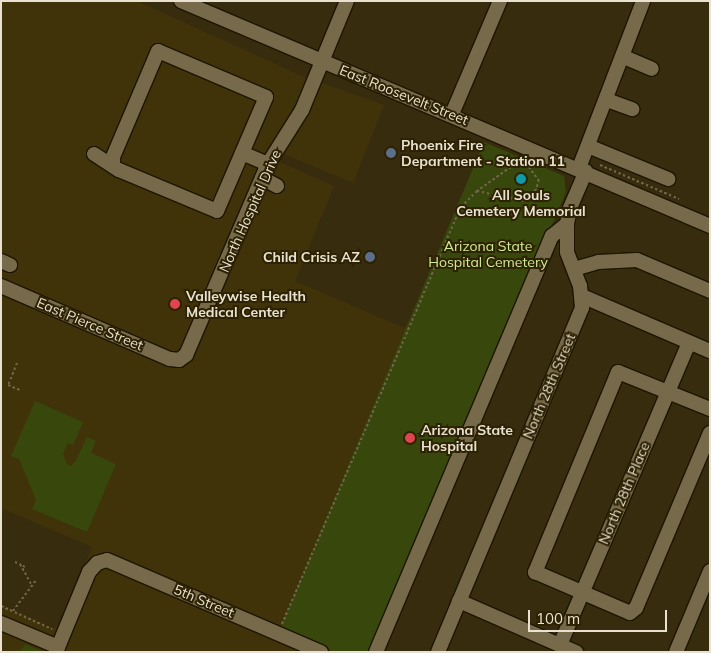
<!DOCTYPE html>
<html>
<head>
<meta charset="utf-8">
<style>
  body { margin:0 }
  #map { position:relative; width:711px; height:653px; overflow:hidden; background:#372c0d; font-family:Mulish,sans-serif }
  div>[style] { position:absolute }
  .built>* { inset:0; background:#403209 }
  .green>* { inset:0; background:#38470b }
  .path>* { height:2px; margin-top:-1px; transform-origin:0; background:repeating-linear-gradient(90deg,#70664c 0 2.5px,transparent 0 5px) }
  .roads { filter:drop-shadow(1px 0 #1d1501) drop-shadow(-1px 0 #1d1501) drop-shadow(0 1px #1d1501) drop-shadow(0 -1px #1d1501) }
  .minor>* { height:14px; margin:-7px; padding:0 7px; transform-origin:7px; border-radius:7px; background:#766a4a }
  .dots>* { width:14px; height:14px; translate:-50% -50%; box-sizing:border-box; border:2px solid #2d2203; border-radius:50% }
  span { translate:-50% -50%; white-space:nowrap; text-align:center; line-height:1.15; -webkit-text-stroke:4px #2d2203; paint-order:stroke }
  .street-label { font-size:14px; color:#e9e2d1 }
  .poi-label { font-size:14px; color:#e9e2d1; font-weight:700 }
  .left { translate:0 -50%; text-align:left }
  .right { translate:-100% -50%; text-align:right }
  .park-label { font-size:14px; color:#d0ed92 }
  .frame { position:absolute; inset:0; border:2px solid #e9e2d1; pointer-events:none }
  .scale { position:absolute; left:528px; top:610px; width:139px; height:22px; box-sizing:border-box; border:2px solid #e9e2d1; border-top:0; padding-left:6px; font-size:15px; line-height:18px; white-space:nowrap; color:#e9e2d1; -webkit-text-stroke:4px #2d2203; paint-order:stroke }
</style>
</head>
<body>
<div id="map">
  <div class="built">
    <div style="clip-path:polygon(1px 1px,137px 1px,302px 76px,384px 105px,353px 183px,284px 154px,280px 162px,334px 186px,295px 281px,404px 328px,564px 176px,566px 192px,371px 652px,1px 652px,1px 604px,53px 628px,59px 625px,92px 547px,1px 508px)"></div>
  </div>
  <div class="green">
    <div style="clip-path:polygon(484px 142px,564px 176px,566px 192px,370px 652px,334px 652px,280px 628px)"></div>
    <div style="clip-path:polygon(35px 401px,83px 422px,73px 445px,68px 443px,63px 454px,67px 464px,71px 466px,76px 460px,87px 437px,96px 441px,91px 453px,116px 464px,87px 532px,32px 509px,36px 500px,19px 459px,11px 456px)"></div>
    <div style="clip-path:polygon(26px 644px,27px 645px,44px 652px,19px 652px)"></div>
  </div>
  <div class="path">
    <div style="left:600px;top:165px;width:86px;rotate:23.3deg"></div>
    <div style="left:17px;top:363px;width:24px;rotate:112deg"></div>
    <div style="left:8px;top:385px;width:15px;rotate:23deg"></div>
    <div style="left:15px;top:562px;width:5px;rotate:22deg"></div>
    <div style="left:25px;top:567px;width:6px;rotate:-149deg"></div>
    <div style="left:20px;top:564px;width:25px;rotate:61deg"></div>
    <div style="left:1px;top:606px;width:56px;rotate:24.3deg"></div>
    <div style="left:13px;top:611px;width:38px;rotate:-53deg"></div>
    <div style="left:282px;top:624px;width:454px;rotate:-66.8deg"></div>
    <div style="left:461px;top:207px;width:23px;rotate:-45deg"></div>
    <div style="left:477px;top:191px;width:48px;rotate:12deg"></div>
    <div style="left:524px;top:201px;width:10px;rotate:-29deg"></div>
    <div style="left:533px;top:196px;width:16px;rotate:-68deg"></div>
    <div style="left:539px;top:181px;width:17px;rotate:-126deg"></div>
    <div style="left:529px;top:167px;width:14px;rotate:-168deg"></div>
    <div style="left:515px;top:164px;width:47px;rotate:144.6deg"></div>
  </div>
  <div class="roads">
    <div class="minor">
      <div style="left:181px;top:1px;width:575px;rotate:23.04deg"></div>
      <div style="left:624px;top:57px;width:30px;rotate:23deg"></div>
      <div style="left:607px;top:100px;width:27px;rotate:20deg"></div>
      <div style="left:452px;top:114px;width:123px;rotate:-67deg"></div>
      <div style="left:588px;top:146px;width:87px;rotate:22.4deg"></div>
      <div style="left:242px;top:153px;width:28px;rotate:23deg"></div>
      <div style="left:94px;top:154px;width:30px;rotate:33deg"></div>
      <div style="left:119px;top:170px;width:106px;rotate:22.7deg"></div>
      <div style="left:217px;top:211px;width:124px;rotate:-66.7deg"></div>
      <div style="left:266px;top:97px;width:117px;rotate:-156.9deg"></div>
      <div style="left:158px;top:51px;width:115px;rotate:113deg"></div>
      <div style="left:113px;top:157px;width:7px;rotate:90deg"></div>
      <div style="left:579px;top:168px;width:179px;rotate:-69deg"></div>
      <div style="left:262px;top:178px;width:17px;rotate:28deg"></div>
      <div style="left:1px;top:261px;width:10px;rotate:24deg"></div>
      <div style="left:574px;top:269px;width:25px;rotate:-16deg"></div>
      <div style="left:598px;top:262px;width:39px;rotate:-3deg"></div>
      <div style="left:637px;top:260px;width:79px;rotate:23deg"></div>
      <div style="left:1px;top:286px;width:184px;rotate:23.4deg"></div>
      <div style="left:170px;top:359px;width:9px;rotate:6deg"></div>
      <div style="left:179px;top:360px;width:9px;rotate:-36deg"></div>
      <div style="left:186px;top:355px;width:208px;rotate:-66.8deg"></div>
      <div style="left:268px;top:164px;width:64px;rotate:-57.8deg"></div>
      <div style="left:302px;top:110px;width:118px;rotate:-67.6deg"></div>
      <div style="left:582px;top:296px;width:139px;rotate:23.3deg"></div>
      <div style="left:710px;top:409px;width:99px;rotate:-158.1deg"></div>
      <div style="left:618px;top:372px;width:217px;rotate:112.5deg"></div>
      <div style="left:535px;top:572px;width:103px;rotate:23.3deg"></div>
      <div style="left:630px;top:613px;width:8px;rotate:-40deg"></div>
      <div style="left:636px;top:608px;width:190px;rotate:-67.1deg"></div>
      <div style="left:459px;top:601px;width:128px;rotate:23.6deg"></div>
      <div style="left:1px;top:623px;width:62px;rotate:22.8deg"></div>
      <div style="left:560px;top:645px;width:329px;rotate:-66.9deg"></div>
      <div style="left:56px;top:652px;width:87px;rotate:-67.6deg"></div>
      <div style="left:89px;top:572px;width:12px;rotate:-48deg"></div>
      <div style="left:97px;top:563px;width:10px;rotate:-17deg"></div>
      <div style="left:107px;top:560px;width:233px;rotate:23.3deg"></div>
      <div style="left:376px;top:652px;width:452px;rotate:-67.1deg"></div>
      <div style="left:552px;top:236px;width:19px;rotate:-39deg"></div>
      <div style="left:438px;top:652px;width:373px;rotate:-67.3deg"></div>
      <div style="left:582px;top:308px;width:22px;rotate:-95deg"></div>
      <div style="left:580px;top:286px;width:36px;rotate:-111deg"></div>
      <div style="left:567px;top:252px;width:28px;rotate:-90deg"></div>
      <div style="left:567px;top:224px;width:16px;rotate:-79deg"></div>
      <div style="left:570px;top:208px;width:40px;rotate:-66.6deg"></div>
      <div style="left:676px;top:652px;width:88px;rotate:-67.2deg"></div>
    </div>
  </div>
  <div class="dots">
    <div style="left:391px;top:153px;background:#5c6f8a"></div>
    <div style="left:521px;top:179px;background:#0f9aa8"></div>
    <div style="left:370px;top:257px;background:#5c6f8a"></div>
    <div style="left:175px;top:304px;background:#e0444e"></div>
    <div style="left:410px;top:438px;background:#e0444e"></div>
  </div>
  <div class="street-label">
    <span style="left:404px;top:95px;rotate:22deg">East Roosevelt Street</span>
    <span style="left:250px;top:211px;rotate:-66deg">North Hospital Drive</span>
    <span style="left:90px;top:324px;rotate:23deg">East Pierce Street</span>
    <span style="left:549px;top:386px;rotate:-67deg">North 28th Street</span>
    <span style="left:624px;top:493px;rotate:-67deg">North 28th Place</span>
    <span style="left:204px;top:601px;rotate:23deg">5th Street</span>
  </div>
  <div class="poi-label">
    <span class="left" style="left:401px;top:153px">Phoenix Fire<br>Department - Station 11</span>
    <span style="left:521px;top:203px">All Souls<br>Cemetery Memorial</span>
    <span class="right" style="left:360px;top:257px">Child Crisis AZ</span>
    <span class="left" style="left:186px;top:304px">Valleywise Health<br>Medical Center</span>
    <span class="left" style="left:421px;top:438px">Arizona State<br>Hospital</span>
  </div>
  <div class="park-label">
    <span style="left:488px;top:254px">Arizona State<br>Hospital Cemetery</span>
  </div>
  <div class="frame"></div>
  <div class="scale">100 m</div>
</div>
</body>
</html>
